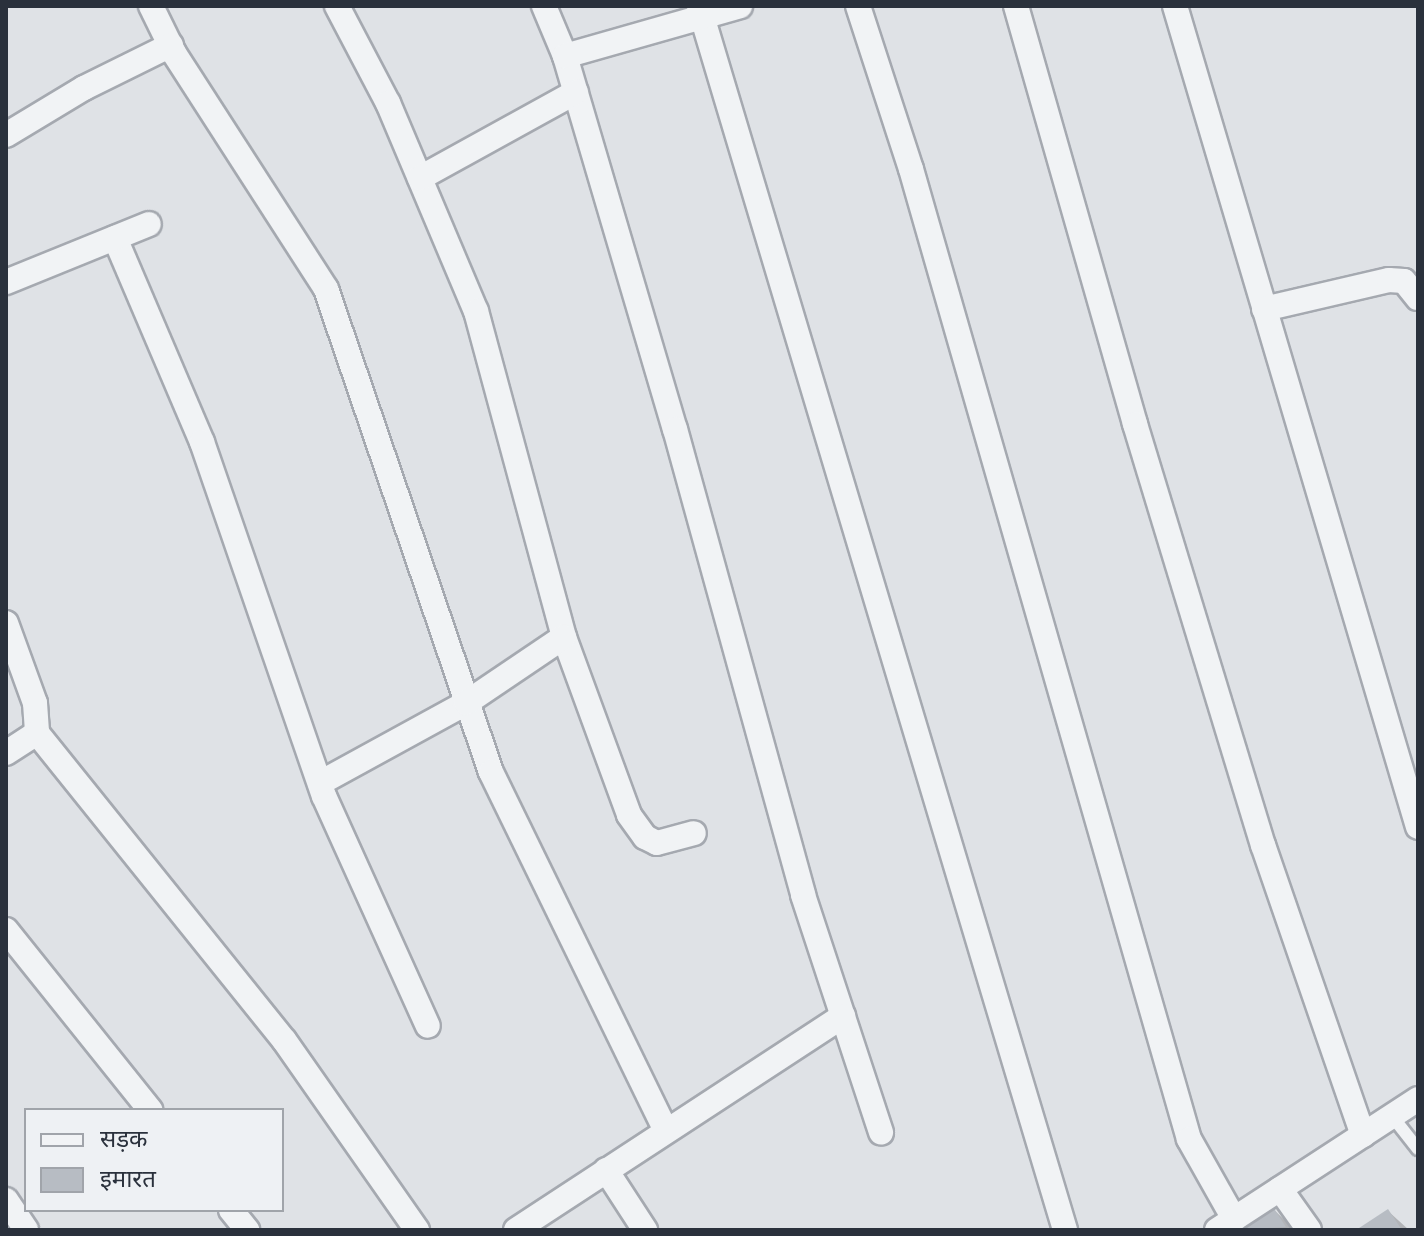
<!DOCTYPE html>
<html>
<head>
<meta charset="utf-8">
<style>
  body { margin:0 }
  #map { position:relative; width:1424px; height:1236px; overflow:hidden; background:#dfe2e6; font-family:"DM Sans","Noto Sans Devanagari",sans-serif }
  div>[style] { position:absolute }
  .shadow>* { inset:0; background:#0003 }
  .building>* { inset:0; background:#b7bcc3 }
  .roads { filter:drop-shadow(2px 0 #a5a9b0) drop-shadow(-2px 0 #a5a9b0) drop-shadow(0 2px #a5a9b0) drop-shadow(0 -2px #a5a9b0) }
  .lane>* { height:12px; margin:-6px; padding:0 6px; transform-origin:6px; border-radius:6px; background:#f1f3f5 }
  .street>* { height:24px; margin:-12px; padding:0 12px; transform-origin:12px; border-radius:12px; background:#f1f3f5 }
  span { translate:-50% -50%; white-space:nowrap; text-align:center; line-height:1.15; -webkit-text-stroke:6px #eef1f4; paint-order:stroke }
  .frame { position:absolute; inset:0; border:8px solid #2a313c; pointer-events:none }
  .legend { position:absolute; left:24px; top:1108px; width:260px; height:104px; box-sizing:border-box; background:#eef1f4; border:2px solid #a0a4aa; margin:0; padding:10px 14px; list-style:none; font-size:24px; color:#2a313c }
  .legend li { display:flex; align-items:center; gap:16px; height:40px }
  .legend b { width:40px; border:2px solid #a0a4aa }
</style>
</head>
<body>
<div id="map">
  <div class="shadow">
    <div style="clip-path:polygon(1271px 1207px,1295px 1230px,1237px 1230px)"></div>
    <div style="clip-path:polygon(1388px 1211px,1409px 1230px,1360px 1230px)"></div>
  </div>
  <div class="building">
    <div style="clip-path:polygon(1271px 1204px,1286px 1227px,1233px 1230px)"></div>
    <div style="clip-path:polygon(1388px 1209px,1402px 1230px,1356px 1230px)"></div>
  </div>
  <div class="roads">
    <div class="lane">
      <div style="left:1392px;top:1116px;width:42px;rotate:51.8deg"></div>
    </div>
    <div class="street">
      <div style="left:151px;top:6px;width:52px;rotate:63.9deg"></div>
      <div style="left:174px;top:53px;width:281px;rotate:57.2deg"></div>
      <div style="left:326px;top:289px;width:510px;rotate:71.14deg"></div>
      <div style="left:491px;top:772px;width:399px;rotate:64deg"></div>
      <div style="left:337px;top:6px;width:110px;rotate:62.3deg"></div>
      <div style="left:388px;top:103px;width:226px;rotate:67.1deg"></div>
      <div style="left:476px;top:311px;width:338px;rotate:74.9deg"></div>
      <div style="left:564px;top:637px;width:189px;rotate:69.9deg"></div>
      <div style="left:629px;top:815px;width:27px;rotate:54deg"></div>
      <div style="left:645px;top:837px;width:13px;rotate:27deg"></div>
      <div style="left:657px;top:843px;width:38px;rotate:-15deg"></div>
      <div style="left:544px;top:6px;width:54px;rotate:67.2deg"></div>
      <div style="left:565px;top:56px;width:389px;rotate:73.6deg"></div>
      <div style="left:675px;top:429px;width:483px;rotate:74.6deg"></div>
      <div style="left:803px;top:895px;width:250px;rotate:71.8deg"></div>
      <div style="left:699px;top:6px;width:1278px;rotate:73.35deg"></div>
      <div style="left:858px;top:6px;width:171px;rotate:72deg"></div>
      <div style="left:911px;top:169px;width:1009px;rotate:74.01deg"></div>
      <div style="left:1189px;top:1139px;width:92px;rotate:60.6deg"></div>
      <div style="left:1016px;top:6px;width:435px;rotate:74.1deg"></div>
      <div style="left:1135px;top:424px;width:440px;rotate:73.1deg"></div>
      <div style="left:1263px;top:845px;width:307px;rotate:71deg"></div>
      <div style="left:1175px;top:6px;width:856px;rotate:73.51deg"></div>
      <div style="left:565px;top:56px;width:182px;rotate:-15.9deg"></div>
      <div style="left:6px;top:135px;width:91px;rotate:-31.1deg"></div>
      <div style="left:84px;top:88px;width:97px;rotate:-26.3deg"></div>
      <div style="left:420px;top:178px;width:178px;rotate:-28.9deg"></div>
      <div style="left:115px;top:238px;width:222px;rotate:66.9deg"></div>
      <div style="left:202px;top:442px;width:374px;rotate:71deg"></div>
      <div style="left:324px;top:796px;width:252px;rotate:65.7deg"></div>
      <div style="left:6px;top:282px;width:154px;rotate:-22.1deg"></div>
      <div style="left:1264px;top:309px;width:128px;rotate:-13.1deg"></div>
      <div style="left:1389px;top:280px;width:15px;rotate:4deg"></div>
      <div style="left:1404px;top:281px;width:22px;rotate:51deg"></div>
      <div style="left:6px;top:623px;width:85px;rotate:70.1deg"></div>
      <div style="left:35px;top:703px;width:30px;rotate:86deg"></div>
      <div style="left:37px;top:733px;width:394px;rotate:51.2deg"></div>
      <div style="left:284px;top:1040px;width:232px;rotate:55deg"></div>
      <div style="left:6px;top:753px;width:37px;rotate:-33deg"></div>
      <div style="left:320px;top:783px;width:166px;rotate:-28.7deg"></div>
      <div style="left:466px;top:703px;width:118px;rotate:-34deg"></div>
      <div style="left:6px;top:930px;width:231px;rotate:51.3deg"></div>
      <div style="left:606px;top:1170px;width:72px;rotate:57deg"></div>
      <div style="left:1280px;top:1189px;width:50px;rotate:54.7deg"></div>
      <div style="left:6px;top:1200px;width:36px;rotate:56deg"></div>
      <div style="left:231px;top:1210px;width:26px;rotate:51deg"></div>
      <div style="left:516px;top:1230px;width:391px;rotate:-33.2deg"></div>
      <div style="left:1217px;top:1230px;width:240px;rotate:-33.1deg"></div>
    </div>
  </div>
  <div class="frame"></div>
  <ul class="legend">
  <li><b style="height:10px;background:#f1f3f5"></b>सड़क</li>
  <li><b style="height:22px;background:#b7bcc3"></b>इमारत</li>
  </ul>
</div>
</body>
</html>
